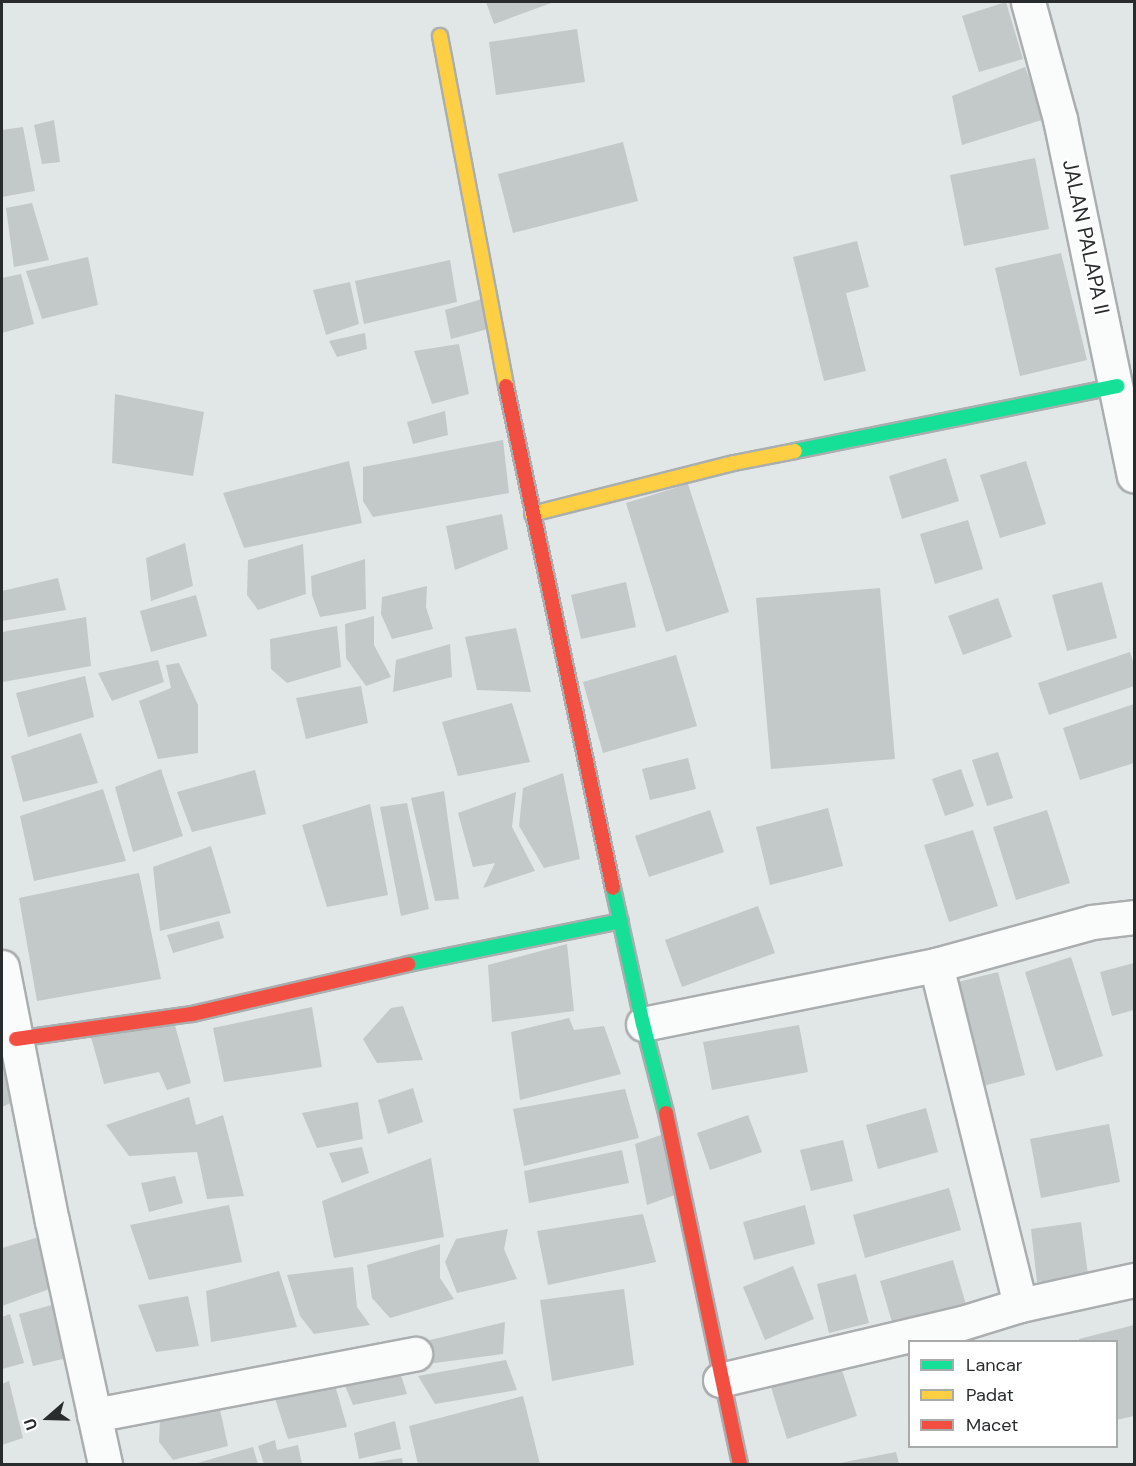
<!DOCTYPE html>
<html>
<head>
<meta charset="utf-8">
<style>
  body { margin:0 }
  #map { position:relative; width:1136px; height:1466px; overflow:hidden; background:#e1e6e6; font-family:"DM Sans",sans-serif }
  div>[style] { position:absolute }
  .building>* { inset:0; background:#c3c8c8 }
  .roads { filter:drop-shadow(2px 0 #abaeae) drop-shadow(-2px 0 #abaeae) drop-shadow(0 2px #abaeae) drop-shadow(0 -2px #abaeae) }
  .street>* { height:33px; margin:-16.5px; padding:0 16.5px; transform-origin:16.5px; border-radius:16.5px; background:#fafbfb }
  .fast>* { height:14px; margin:-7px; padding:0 7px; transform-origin:7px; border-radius:7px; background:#16e098 }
  .slow>* { height:14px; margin:-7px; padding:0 7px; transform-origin:7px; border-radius:7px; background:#ffcf43 }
  .jam>* { height:14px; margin:-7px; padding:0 7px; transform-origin:7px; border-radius:7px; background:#f24e42 }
  span { translate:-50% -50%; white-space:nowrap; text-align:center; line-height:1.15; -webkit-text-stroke:5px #fff; paint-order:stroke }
  .street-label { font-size:21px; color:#282c2c }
  .frame { position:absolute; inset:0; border:3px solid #282c2c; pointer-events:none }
  .legend { position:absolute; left:908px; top:1340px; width:210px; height:108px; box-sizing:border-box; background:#fff; border:2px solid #a9abab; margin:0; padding:8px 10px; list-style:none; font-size:18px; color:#282c2c }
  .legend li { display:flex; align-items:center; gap:12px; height:30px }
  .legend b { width:30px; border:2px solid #a9abab }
  .north { position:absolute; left:18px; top:1388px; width:60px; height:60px; -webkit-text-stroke:4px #fff; paint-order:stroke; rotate:250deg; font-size:16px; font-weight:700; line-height:24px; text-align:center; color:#282c2c }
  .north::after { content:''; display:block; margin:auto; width:21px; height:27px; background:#282c2c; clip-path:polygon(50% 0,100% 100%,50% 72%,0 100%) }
</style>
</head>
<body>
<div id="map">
  <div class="building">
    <div style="clip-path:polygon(486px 2px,554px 2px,494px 24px)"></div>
    <div style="clip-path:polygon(1006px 2px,1023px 59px,979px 72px,962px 16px)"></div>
    <div style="clip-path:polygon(577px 29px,585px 82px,496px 95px,489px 42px)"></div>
    <div style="clip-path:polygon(1025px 67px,1045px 119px,962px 145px,952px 96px)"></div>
    <div style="clip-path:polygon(54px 120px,60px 162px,42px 164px,34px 125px)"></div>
    <div style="clip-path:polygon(23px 127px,35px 191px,2px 197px,2px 130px)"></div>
    <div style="clip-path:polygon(623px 142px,638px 201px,513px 233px,498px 174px)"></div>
    <div style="clip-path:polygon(1035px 158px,1049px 229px,964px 246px,950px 175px)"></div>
    <div style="clip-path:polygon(32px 203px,49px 260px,14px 267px,6px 208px)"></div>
    <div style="clip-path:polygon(857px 241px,869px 287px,846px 293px,866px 371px,824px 381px,793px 257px)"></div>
    <div style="clip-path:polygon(1061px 253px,1087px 360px,1020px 376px,995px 268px)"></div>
    <div style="clip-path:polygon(88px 257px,98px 305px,42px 319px,26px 271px)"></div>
    <div style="clip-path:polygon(450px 260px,457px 302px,364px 324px,355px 281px)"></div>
    <div style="clip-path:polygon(21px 274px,34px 324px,2px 333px,2px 278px)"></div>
    <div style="clip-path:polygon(350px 282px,359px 324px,326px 335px,313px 290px)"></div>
    <div style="clip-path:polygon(482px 299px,488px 329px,451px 339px,445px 310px)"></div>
    <div style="clip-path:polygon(365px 333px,367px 349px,337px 357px,329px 341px)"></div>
    <div style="clip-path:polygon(459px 344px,469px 394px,432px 404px,414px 351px)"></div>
    <div style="clip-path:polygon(115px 394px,204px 412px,193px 476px,112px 463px)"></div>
    <div style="clip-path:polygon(445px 411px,448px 435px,413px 444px,407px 422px)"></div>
    <div style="clip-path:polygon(503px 440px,509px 493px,373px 517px,363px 501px,363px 467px)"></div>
    <div style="clip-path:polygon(946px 458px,959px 501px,902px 519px,889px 476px)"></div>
    <div style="clip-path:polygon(349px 461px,362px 523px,244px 548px,223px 493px)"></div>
    <div style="clip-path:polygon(1026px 461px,1046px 524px,1000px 538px,980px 475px)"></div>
    <div style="clip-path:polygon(688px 484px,729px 612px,666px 632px,626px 503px)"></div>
    <div style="clip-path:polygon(502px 514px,508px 549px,455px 570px,446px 526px)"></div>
    <div style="clip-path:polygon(968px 520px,983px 569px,935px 584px,920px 534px)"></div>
    <div style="clip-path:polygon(185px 543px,193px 586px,151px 601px,146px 558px)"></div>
    <div style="clip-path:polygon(303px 544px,306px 594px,258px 610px,247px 595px,248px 560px)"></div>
    <div style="clip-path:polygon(365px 559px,366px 609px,320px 617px,312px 595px,311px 576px)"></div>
    <div style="clip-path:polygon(58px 578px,66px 610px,2px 621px,2px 591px)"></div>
    <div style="clip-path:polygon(626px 582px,636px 627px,581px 639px,571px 595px)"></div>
    <div style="clip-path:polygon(1102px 582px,1117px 638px,1067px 651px,1052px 595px)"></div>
    <div style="clip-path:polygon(427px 586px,426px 607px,433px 629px,392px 639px,381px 614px,382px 597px)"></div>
    <div style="clip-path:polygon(880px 588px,895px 759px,771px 769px,756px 598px)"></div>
    <div style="clip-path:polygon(196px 595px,207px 636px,151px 652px,140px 611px)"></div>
    <div style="clip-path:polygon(998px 598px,1012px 637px,963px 655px,948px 616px)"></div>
    <div style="clip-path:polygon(374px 616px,374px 645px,391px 677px,366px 686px,346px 658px,345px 624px)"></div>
    <div style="clip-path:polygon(86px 617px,91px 666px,3px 682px,2px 632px)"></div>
    <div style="clip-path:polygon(337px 626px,341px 667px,287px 683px,271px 669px,270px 639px)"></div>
    <div style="clip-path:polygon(516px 628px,531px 692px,477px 690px,465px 637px)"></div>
    <div style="clip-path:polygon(450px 644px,452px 677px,393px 692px,396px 660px)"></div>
    <div style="clip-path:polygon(1130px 652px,1134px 665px,1134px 686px,1049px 715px,1038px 683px)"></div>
    <div style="clip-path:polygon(676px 655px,697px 726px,603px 753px,583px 682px)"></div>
    <div style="clip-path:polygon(158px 660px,164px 682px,112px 701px,98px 673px)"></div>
    <div style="clip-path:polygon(179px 663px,198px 705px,198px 753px,158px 759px,139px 701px,171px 688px,166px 665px)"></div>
    <div style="clip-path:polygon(85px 676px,94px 717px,28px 737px,16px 693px)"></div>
    <div style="clip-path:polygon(361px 686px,368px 723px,306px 739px,296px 698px)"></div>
    <div style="clip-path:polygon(512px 703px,530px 762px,458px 776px,442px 722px)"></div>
    <div style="clip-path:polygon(1134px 704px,1134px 763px,1080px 780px,1063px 728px)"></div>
    <div style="clip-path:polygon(81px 733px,98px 783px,23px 802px,11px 756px)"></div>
    <div style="clip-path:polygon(998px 752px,1013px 798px,987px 806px,972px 760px)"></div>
    <div style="clip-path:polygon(688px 758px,696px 789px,650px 800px,642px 769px)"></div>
    <div style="clip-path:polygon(161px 769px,183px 836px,133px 852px,115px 787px)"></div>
    <div style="clip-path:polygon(961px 769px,974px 806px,945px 816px,932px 779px)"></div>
    <div style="clip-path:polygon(255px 770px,266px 814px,192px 832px,177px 792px)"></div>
    <div style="clip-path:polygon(563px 773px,580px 859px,544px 868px,519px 826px,523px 788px)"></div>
    <div style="clip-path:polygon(103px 789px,126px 861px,34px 881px,20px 816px)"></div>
    <div style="clip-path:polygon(444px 791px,459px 899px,435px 901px,411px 798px)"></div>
    <div style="clip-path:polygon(516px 792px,512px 827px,535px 871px,483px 888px,495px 863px,473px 867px,458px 813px)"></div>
    <div style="clip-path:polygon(407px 803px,429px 909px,401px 916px,380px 807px)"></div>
    <div style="clip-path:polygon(370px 804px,388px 895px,327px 907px,302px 825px)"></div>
    <div style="clip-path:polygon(828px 808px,843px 866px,770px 885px,756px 827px)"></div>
    <div style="clip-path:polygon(710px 810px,724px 852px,649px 877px,635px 836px)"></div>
    <div style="clip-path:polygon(1047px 810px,1070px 883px,1016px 900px,993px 827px)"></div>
    <div style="clip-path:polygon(973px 830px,998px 906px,949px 922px,924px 845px)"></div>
    <div style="clip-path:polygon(211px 846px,231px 913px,160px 931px,153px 867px)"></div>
    <div style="clip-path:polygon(139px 873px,161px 979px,37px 1001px,19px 898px)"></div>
    <div style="clip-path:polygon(758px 906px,775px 953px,682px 987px,665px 940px)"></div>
    <div style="clip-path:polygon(219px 921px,224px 938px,173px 953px,167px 935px)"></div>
    <div style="clip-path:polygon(567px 944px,574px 1011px,492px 1022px,488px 965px)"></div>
    <div style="clip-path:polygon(1071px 957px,1103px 1056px,1056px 1071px,1025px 972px)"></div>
    <div style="clip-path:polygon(1134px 963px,1134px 1010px,1112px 1016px,1100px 972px)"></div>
    <div style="clip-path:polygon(998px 972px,1025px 1075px,972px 1089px,946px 985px)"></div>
    <div style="clip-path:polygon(403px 1006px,423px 1060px,377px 1063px,363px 1039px,391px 1008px)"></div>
    <div style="clip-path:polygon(312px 1007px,322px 1067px,224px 1082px,213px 1028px)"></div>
    <div style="clip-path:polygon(569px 1018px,574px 1030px,604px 1026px,621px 1074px,520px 1100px,511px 1032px)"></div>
    <div style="clip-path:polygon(174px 1022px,191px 1083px,167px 1090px,159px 1072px,104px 1084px,91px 1037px)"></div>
    <div style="clip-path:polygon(799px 1025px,808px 1072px,712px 1090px,703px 1042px)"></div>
    <div style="clip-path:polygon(7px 1065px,15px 1101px,2px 1107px,2px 1069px)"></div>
    <div style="clip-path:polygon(413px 1088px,423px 1122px,388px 1134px,378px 1100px)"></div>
    <div style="clip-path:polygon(625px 1089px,639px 1138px,524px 1166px,513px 1109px)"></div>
    <div style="clip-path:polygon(189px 1097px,196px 1125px,223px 1115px,244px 1196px,207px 1199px,197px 1152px,129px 1156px,106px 1125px)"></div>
    <div style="clip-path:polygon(358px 1102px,363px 1139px,317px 1148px,302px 1113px)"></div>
    <div style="clip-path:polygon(926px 1108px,938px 1152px,878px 1169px,866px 1125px)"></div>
    <div style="clip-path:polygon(748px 1115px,762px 1152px,710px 1170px,697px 1133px)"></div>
    <div style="clip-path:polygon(1109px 1124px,1120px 1182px,1041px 1198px,1030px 1139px)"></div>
    <div style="clip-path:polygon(664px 1134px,675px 1195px,647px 1205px,635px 1144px)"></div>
    <div style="clip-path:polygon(843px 1140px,853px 1181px,811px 1191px,800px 1150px)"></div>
    <div style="clip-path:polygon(362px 1147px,369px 1173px,342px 1183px,329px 1153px)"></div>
    <div style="clip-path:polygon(622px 1150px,629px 1183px,529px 1203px,524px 1171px)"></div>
    <div style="clip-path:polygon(431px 1158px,444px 1237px,334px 1258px,322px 1201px)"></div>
    <div style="clip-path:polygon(175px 1176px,183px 1203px,149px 1212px,141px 1183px)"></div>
    <div style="clip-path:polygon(949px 1188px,961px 1230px,865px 1258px,853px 1215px)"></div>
    <div style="clip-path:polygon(229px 1205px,242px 1262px,149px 1280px,130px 1225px)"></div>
    <div style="clip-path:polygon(805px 1205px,815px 1244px,754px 1260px,743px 1222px)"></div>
    <div style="clip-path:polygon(643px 1214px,656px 1262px,548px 1285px,537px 1231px)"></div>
    <div style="clip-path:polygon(1081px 1222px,1088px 1275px,1037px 1282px,1031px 1229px)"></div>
    <div style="clip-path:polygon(508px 1229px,504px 1249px,517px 1279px,457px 1293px,445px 1262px,456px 1239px)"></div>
    <div style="clip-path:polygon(46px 1235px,55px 1287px,2px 1306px,2px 1248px)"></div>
    <div style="clip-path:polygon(440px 1244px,440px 1278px,454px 1299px,390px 1318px,372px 1298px,367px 1265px)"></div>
    <div style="clip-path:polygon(953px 1260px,967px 1308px,894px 1329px,880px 1281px)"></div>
    <div style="clip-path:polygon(793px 1266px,814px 1319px,765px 1340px,743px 1287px)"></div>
    <div style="clip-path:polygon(353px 1267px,357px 1307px,370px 1325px,314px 1334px,300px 1316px,287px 1275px)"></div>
    <div style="clip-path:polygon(279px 1271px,297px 1327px,211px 1342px,206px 1291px)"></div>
    <div style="clip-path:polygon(856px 1274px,869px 1323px,829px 1333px,817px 1284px)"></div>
    <div style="clip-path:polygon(624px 1289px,634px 1365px,552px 1381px,540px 1300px)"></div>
    <div style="clip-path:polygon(188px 1296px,199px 1346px,156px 1352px,138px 1305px)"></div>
    <div style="clip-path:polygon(59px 1303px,71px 1357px,33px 1366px,19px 1314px)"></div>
    <div style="clip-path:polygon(10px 1314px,24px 1363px,2px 1369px,2px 1317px)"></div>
    <div style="clip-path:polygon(505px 1322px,503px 1354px,427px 1364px,426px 1341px)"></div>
    <div style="clip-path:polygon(1134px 1325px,1134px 1416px,1116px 1420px,1116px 1342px,1079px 1342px,1079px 1339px)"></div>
    <div style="clip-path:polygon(506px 1360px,517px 1390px,435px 1404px,418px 1376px)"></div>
    <div style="clip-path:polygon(397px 1363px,407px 1394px,353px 1405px,341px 1376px)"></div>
    <div style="clip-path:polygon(840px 1364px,857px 1416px,787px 1439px,771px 1387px)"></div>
    <div style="clip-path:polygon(333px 1378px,347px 1427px,288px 1439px,272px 1389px)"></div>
    <div style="clip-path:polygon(9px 1381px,23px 1438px,2px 1445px,2px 1384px)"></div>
    <div style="clip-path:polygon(523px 1396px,540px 1464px,418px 1464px,409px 1426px)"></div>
    <div style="clip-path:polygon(218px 1401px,228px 1446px,173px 1460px,159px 1442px,160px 1419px)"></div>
    <div style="clip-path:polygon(395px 1421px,401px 1449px,359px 1459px,354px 1433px)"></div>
    <div style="clip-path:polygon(275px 1440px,277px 1450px,298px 1445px,302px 1464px,264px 1464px,258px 1446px)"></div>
    <div style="clip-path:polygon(253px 1447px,258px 1464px,194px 1464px)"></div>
    <div style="clip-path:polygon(896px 1452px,899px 1464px,840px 1464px,840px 1463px)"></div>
    <div style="clip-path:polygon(402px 1458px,403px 1464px,369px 1464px,369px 1463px)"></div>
  </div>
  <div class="roads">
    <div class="street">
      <div style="left:1028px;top:2px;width:121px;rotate:74.7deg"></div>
      <div style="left:1060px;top:119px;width:364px;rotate:78.3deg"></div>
      <div style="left:936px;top:965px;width:350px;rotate:76.1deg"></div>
      <div style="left:2px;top:967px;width:259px;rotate:78.9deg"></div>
      <div style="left:52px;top:1221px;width:249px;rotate:77.7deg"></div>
      <div style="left:643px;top:1024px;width:299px;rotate:-11.4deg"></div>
      <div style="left:936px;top:965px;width:162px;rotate:-15.4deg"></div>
      <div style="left:1092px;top:922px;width:42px;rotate:-6.8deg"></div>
      <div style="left:720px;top:1380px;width:249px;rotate:-13.3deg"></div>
      <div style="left:962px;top:1323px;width:61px;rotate:-17.2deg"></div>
      <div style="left:1020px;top:1305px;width:117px;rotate:-12.4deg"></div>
      <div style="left:94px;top:1415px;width:327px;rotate:-10.8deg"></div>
    </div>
    <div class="fast">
      <div style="left:795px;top:451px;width:329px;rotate:-11.4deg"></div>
      <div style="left:613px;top:888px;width:139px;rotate:77.6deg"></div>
      <div style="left:643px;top:1024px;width:92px;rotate:75.5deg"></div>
      <div style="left:408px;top:964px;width:217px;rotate:-11.4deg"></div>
    </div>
    <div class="slow">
      <div style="left:440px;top:36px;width:356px;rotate:79.3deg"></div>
      <div style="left:532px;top:514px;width:208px;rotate:-14.2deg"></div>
      <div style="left:734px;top:463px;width:62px;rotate:-11.1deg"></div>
    </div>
    <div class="jam">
      <div style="left:506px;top:386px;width:513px;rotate:77.97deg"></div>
      <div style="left:16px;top:1039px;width:178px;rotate:-8.1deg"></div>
      <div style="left:192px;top:1014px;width:222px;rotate:-13deg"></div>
      <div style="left:666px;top:1113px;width:359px;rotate:78.1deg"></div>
    </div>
  </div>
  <div class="street-label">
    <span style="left:1086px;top:237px;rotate:78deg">JALAN PALAPA II</span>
  </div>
  <div class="frame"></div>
  <ul class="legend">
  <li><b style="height:8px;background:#16e098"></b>Lancar</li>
  <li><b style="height:8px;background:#ffcf43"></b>Padat</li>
  <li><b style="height:8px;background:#f24e42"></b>Macet</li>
  </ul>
  <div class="north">U</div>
</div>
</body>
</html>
